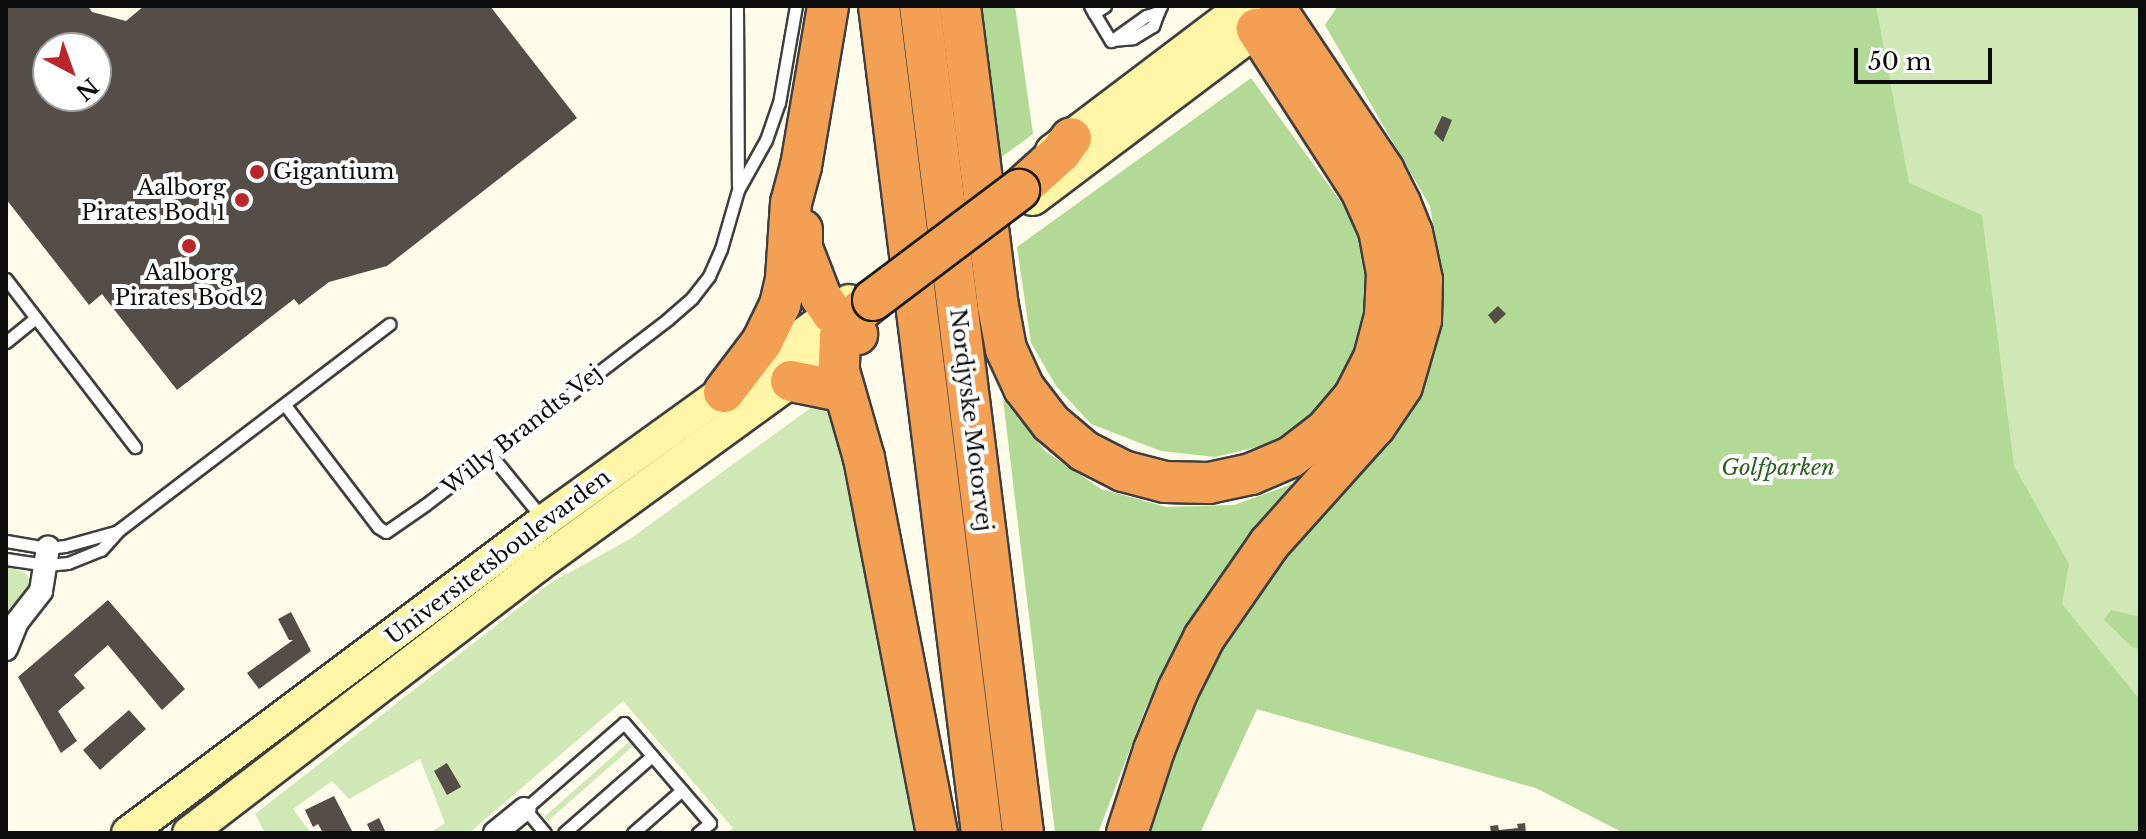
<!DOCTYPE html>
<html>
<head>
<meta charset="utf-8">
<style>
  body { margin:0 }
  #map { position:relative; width:2146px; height:839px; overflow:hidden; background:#fffbeb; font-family:"Libre Baskerville",serif }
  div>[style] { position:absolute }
  .green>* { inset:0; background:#cfe8b5 }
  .forest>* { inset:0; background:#b2d995 }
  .building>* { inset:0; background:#544d48 }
  .roads { filter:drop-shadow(2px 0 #3f3f3f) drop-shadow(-2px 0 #3f3f3f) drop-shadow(0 2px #3f3f3f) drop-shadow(0 -2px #3f3f3f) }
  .service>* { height:11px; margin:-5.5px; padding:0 5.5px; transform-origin:5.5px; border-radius:5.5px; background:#fff }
  .minor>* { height:22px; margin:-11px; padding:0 11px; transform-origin:11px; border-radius:11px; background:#fff }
  .secondary>* { height:32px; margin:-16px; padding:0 16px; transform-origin:16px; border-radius:16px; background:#fef6a6 }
  .motorway>* { height:40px; margin:-20px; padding:0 20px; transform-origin:20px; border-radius:20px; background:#f3a055 }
  .bridges { filter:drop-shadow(2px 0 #1d1d1d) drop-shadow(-2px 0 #1d1d1d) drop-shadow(0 2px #1d1d1d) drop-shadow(0 -2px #1d1d1d) }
  .motorway-bridge>* { height:40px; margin:-20px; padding:0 20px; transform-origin:20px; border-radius:20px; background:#f3a055 }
  .dots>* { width:22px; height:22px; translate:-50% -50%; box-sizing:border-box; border:4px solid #fff; border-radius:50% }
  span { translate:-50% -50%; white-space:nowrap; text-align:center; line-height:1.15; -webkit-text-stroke:8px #fff; paint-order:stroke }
  .poi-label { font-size:22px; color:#0c0c0c }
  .left { translate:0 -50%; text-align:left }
  .right { translate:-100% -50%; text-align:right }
  .street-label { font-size:22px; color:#0c0c0c }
  .park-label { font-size:22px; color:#2a621d; font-style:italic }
  .frame { position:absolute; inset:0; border:8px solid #0c0c0c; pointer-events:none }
  .north { position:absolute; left:32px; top:32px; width:80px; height:80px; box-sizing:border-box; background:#fff; border:2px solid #9e9e9e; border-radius:50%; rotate:139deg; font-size:22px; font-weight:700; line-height:32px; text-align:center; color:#0c0c0c }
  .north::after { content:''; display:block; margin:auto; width:28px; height:36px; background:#ba262a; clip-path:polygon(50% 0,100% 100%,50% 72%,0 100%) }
  .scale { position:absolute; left:1854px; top:48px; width:138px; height:36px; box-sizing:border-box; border:4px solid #0c0c0c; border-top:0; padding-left:10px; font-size:24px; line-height:28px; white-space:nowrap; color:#0c0c0c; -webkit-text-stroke:6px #fff; paint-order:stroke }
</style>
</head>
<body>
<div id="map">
  <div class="green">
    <div style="clip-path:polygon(1338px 6px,2140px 6px,2140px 833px,1624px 833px,1536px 788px,1257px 709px,1200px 833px,1288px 542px,1384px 447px,1433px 359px,1444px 288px,1430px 206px,1325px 25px)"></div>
    <div style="clip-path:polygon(829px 406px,839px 421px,922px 833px,727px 833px,733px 828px,623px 701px,469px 833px,430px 833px,445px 823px,420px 759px,349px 799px,332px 781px,293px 809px,311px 833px,265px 833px,255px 814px,552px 582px,630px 539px,812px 407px)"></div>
    <div style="clip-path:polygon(6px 566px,26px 573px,31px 584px,6px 624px)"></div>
    <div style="clip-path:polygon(629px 742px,633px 746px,548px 821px,544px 817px)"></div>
  </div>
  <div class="forest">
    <div style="clip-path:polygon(974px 6px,1015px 6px,1033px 134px,992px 164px)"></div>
    <div style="clip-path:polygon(1338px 6px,1876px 6px,1909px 183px,1982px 215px,2014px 466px,2069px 564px,2062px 604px,2140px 700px,2140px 833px,1624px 833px,1536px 788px,1257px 709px,1200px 833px,1148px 833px,1166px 767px,1206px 667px,1288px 542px,1384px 447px,1433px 359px,1444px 288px,1430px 206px,1325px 25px)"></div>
    <div style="clip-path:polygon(1251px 78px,1361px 230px,1373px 287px,1361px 344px,1323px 407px,1277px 442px,1215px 457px,1161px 451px,1091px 424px,1056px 386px,1031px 343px,1017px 247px)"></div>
    <div style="clip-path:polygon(1003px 399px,1045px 451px,1101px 489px,1166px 507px,1234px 505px,1298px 482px,1213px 589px,1146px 707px,1098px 833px,1055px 833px)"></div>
    <div style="clip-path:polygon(2111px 610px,2140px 617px,2140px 649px,2132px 647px,2104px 620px)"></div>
  </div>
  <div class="building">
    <div style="clip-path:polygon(evenodd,6px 6px,88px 6px,92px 12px,126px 21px,144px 6px,490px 6px,577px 118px,387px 266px,329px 282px,299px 305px,294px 299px,177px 390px,102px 294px,89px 305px,6px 199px,6px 6px,48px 48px,96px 48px,96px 96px,48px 96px,48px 48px)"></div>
    <div style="clip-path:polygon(1442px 116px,1452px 120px,1443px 142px,1434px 133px)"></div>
    <div style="clip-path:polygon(1498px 306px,1506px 314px,1495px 324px,1488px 315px)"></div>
    <div style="clip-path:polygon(108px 600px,185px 689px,162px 710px,108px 645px,74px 675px,85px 688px,58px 711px,77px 741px,61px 753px,18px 677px)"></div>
    <div style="clip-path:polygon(291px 612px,311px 651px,259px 689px,247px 673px,293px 640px,289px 640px,278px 619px)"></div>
    <div style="clip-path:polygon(129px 710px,146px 729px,100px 770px,83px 750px)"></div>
    <div style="clip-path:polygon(447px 763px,461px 787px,447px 795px,434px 771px)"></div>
    <div style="clip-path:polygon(334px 796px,352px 831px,348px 833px,323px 833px,318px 824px,313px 827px,305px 810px)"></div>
    <div style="clip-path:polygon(379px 818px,386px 833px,371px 833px,367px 824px)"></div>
    <div style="clip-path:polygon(1525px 823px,1526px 833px,1491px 833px,1490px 826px,1498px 825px,1499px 830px,1518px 828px,1517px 824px)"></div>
  </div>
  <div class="roads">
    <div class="service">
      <div style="left:737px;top:6px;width:179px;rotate:89.7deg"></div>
      <div style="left:1090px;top:6px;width:8px;rotate:60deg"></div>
      <div style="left:1094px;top:13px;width:13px;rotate:-32deg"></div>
      <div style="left:1094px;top:13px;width:33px;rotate:59deg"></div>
      <div style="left:1111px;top:41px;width:43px;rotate:-35.5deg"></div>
      <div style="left:1146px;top:16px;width:13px;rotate:-18deg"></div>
      <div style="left:1158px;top:12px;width:7px;rotate:-63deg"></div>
      <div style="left:1112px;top:40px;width:21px;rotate:-5deg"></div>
      <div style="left:1133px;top:38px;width:23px;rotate:-31deg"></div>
      <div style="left:1153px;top:26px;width:15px;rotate:-70deg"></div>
      <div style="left:6px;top:279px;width:212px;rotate:52.5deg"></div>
      <div style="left:6px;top:342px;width:38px;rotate:-39deg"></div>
      <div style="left:285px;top:405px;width:153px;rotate:52.7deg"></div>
      <div style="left:378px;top:527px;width:9px;rotate:32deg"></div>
      <div style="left:386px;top:532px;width:47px;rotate:-34.7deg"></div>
      <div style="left:425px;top:505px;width:306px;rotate:-37.4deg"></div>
      <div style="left:668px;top:319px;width:32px;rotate:-41deg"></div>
      <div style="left:692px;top:298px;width:28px;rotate:-52deg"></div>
      <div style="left:709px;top:276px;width:30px;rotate:-66deg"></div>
      <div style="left:721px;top:249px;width:61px;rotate:-73.9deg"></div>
      <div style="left:738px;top:190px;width:57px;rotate:-60.8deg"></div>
      <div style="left:766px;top:140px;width:39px;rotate:-71deg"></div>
      <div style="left:779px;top:103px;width:98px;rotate:-80.1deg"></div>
      <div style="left:490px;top:454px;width:84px;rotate:50.8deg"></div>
      <div style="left:6px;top:541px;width:43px;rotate:9.5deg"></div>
      <div style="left:48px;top:548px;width:17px;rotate:-7deg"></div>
      <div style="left:65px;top:546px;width:52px;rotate:-15.6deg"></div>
      <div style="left:6px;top:559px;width:40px;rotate:8.5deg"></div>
      <div style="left:46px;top:565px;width:22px;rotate:-5deg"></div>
      <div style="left:68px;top:563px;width:35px;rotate:-22deg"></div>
      <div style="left:101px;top:550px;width:27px;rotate:-48deg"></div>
      <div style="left:119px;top:530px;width:340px;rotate:-37.3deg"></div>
      <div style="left:545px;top:833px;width:31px;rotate:-130deg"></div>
      <div style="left:525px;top:809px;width:131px;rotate:-41deg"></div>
      <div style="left:624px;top:723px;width:132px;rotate:49.3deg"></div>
      <div style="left:710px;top:823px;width:16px;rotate:140deg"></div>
      <div style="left:564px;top:833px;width:117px;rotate:-41.2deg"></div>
      <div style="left:633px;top:833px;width:65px;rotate:-41.3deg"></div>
    </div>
    <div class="minor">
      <div style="left:6px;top:649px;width:29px;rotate:-68deg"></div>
      <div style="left:17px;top:622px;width:39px;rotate:-52deg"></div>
      <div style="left:41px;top:591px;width:44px;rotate:-80.8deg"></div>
      <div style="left:495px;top:833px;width:38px;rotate:-39deg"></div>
    </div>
    <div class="secondary">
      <div style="left:1052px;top:151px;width:241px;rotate:-37.1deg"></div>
      <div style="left:1033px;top:199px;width:306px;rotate:-37deg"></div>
      <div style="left:128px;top:833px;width:520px;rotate:-36.87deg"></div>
      <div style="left:544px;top:521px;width:376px;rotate:-35.8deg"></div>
      <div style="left:189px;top:833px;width:439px;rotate:-37.5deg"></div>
      <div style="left:537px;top:566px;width:389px;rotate:-36deg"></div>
    </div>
    <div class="motorway">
      <div style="left:879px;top:6px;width:833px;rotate:82.9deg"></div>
      <div style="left:920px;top:6px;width:833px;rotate:82.9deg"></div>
      <div style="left:960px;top:6px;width:302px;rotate:82.8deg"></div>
      <div style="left:998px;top:306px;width:44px;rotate:79.5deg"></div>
      <div style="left:1006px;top:349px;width:43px;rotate:65.2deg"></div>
      <div style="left:1024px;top:388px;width:44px;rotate:52.4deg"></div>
      <div style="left:1051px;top:423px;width:43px;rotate:40.3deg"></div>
      <div style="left:1084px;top:451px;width:44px;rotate:27.1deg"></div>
      <div style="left:1123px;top:471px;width:43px;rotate:14.7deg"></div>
      <div style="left:1165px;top:482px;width:44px;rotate:1.3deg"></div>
      <div style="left:1209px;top:483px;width:43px;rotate:-12.1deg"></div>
      <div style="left:1251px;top:474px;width:43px;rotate:-23deg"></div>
      <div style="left:1291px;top:457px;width:44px;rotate:-37.6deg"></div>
      <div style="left:1326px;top:430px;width:43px;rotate:-49.7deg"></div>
      <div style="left:1354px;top:397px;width:44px;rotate:-62.9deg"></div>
      <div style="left:1374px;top:358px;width:43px;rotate:-75.3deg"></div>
      <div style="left:1385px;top:316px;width:43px;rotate:-87.3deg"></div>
      <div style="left:1387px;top:273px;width:44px;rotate:-100.5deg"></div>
      <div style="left:1379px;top:230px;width:44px;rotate:-114.2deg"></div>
      <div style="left:1361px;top:190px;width:192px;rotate:-122.9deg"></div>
      <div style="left:1019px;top:190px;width:57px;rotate:-42.1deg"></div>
      <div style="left:1061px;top:152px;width:17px;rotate:-54deg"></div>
      <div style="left:802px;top:230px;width:18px;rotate:90deg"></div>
      <div style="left:802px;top:248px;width:53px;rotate:68.8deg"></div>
      <div style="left:821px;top:297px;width:19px;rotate:55deg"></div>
      <div style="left:832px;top:313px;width:33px;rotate:40deg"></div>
      <div style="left:873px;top:300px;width:26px;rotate:140deg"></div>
      <div style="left:853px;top:317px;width:23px;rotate:124deg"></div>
      <div style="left:840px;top:336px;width:35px;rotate:92deg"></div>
      <div style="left:839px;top:371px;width:91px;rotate:74deg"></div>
      <div style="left:864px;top:458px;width:382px;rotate:79deg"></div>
      <div style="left:791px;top:381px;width:55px;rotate:11.5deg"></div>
      <div style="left:724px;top:392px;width:63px;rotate:-52.8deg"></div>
      <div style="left:762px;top:342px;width:41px;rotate:-64.1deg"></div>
      <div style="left:780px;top:305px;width:28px;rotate:-77deg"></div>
      <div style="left:786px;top:278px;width:75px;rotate:-86.2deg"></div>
      <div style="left:791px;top:203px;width:38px;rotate:-75deg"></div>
      <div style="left:801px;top:166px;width:162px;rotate:-80.4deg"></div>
      <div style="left:1127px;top:833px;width:87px;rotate:-72deg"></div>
      <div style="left:1154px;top:750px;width:65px;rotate:-68.2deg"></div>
      <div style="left:1178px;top:690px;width:58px;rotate:-63.4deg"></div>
      <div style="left:1204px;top:638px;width:114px;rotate:-55.3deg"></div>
      <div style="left:1269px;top:544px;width:159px;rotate:-48.1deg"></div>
      <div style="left:1375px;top:426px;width:48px;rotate:-56deg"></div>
      <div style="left:1402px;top:386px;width:69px;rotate:-73.9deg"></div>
      <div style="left:1421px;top:320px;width:40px;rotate:-88.6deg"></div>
      <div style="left:1422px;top:280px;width:48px;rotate:-102deg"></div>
      <div style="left:1412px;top:233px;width:32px;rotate:-112deg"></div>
      <div style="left:1400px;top:203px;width:36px;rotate:-117deg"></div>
      <div style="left:1384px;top:171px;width:189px;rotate:-123.8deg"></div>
    </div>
  </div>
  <div class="bridges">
    <div class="motorway-bridge">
      <div style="left:873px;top:300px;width:183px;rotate:-37deg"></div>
    </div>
  </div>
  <div class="dots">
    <div style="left:257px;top:172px;background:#ba262a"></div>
    <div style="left:242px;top:200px;background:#ba262a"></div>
    <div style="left:189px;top:246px;background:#ba262a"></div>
  </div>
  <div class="poi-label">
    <span class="left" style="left:273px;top:172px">Gigantium</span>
    <span class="right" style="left:226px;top:200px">Aalborg<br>Pirates Bod 1</span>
    <span style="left:189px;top:285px">Aalborg<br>Pirates Bod 2</span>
  </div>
  <div class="street-label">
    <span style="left:971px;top:420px;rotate:83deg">Nordjyske Motorvej</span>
    <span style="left:522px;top:430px;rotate:-38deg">Willy Brandts Vej</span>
    <span style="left:498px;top:557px;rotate:-37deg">Universitetsboulevarden</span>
  </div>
  <div class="park-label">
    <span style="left:1778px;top:468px">Golfparken</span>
  </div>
  <div class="frame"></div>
  <div class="north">N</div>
  <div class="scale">50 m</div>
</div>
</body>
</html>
